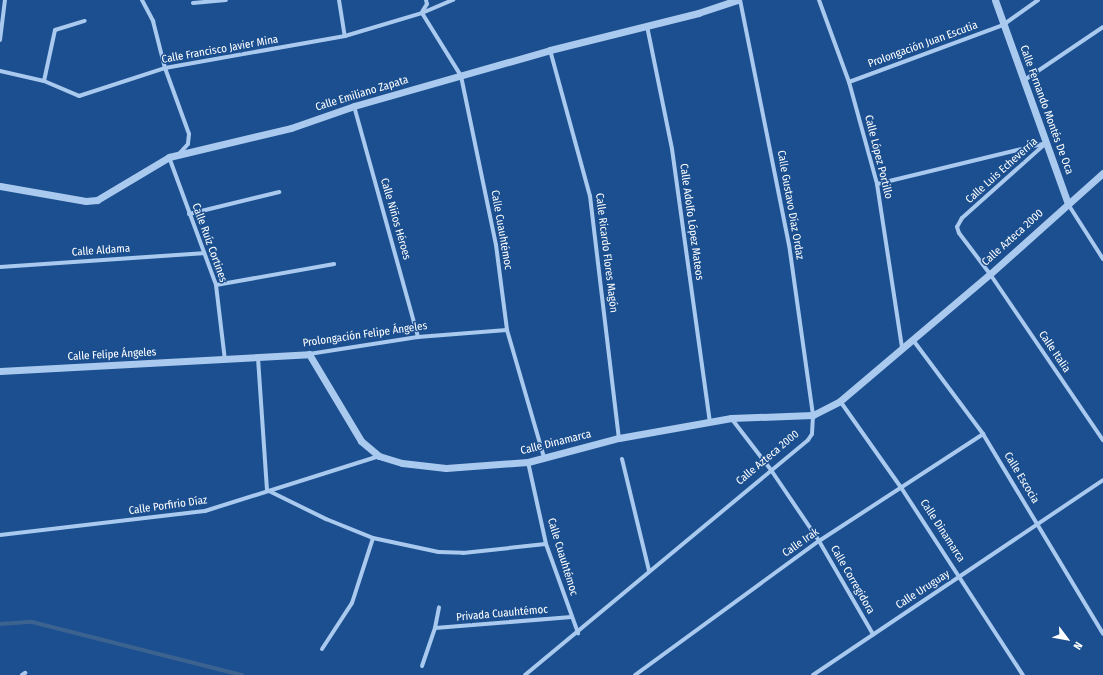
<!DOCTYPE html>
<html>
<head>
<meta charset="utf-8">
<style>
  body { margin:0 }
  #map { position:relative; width:1103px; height:675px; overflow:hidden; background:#1b4f8f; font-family:"Fira Sans Condensed",sans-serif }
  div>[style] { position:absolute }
  .stream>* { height:4px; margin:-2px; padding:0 2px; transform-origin:2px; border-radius:2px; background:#3c6290 }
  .minor>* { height:4px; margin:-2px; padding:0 2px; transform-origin:2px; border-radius:2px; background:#a9c9ee }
  .tertiary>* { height:7px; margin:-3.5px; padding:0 3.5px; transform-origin:3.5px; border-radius:3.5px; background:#a9c9ee }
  span { translate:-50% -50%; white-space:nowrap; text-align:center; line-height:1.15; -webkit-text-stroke:3px #1b4f8f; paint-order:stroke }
  .street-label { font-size:11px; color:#fff }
  .north { position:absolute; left:1047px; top:619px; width:40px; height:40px; -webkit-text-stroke:3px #1b4f8f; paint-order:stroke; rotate:122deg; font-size:11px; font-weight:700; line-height:16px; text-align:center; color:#fff }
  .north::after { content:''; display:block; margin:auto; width:14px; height:18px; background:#fff; clip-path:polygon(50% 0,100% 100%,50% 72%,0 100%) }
</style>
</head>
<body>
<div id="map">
  <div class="stream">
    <div style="left:0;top:624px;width:32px;rotate:-4deg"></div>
    <div style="left:32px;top:622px;width:217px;rotate:14.2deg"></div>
  </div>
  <div class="minor">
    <div style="left:142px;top:0;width:24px;rotate:62deg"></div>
    <div style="left:153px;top:21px;width:49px;rotate:75.7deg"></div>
    <div style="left:165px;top:68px;width:70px;rotate:70deg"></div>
    <div style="left:189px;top:134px;width:10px;rotate:96deg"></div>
    <div style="left:188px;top:144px;width:13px;rotate:132deg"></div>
    <div style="left:339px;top:0;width:36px;rotate:81deg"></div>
    <div style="left:819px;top:0;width:87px;rotate:69.9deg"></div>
    <div style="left:849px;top:82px;width:106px;rotate:74.6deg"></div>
    <div style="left:877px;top:184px;width:166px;rotate:81.3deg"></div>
    <div style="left:193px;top:3px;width:33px;rotate:-5deg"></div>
    <div style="left:422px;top:12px;width:9px;rotate:-58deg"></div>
    <div style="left:427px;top:4px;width:4px;rotate:-104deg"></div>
    <div style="left:422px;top:13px;width:74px;rotate:58.2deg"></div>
    <div style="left:461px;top:76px;width:173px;rotate:78.3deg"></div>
    <div style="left:496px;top:245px;width:86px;rotate:82.6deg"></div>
    <div style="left:507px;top:330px;width:132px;rotate:73.8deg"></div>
    <div style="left:647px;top:26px;width:126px;rotate:78.5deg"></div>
    <div style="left:672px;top:149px;width:276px;rotate:82.1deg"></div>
    <div style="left:0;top:40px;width:40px;rotate:-82.9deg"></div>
    <div style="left:550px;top:50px;width:151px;rotate:74.7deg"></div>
    <div style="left:590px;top:196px;width:244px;rotate:83.2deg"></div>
    <div style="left:0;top:71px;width:45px;rotate:12.8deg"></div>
    <div style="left:44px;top:81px;width:38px;rotate:23deg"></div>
    <div style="left:79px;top:96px;width:90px;rotate:-18deg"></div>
    <div style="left:165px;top:68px;width:183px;rotate:-10.1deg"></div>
    <div style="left:345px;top:36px;width:80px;rotate:-16.6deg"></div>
    <div style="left:422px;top:13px;width:34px;rotate:-23deg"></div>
    <div style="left:1026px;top:79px;width:93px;rotate:-34deg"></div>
    <div style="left:44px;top:81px;width:52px;rotate:-77.8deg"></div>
    <div style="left:55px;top:30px;width:31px;rotate:-17deg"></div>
    <div style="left:849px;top:82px;width:164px;rotate:-20.3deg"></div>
    <div style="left:1003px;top:25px;width:43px;rotate:-35.5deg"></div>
    <div style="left:354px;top:106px;width:240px;rotate:74.5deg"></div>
    <div style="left:1046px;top:143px;width:113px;rotate:138.2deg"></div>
    <div style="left:962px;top:218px;width:10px;rotate:119deg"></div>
    <div style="left:957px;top:227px;width:6px;rotate:72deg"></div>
    <div style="left:959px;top:233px;width:51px;rotate:52.9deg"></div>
    <div style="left:990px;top:274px;width:201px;rotate:55.8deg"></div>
    <div style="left:169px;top:157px;width:136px;rotate:69.8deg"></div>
    <div style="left:216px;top:285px;width:76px;rotate:83.2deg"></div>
    <div style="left:877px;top:184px;width:174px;rotate:-13.6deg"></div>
    <div style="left:1068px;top:204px;width:65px;rotate:57.5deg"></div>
    <div style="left:189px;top:214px;width:93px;rotate:-13.7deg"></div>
    <div style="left:0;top:267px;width:203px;rotate:-3.9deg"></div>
    <div style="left:216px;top:285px;width:120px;rotate:-10.1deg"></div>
    <div style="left:913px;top:340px;width:117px;rotate:53.3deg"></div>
    <div style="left:983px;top:434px;width:233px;rotate:59deg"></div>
    <div style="left:309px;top:354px;width:110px;rotate:-8.9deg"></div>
    <div style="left:418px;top:337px;width:89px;rotate:-4.5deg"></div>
    <div style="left:258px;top:358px;width:132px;rotate:86.1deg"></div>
    <div style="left:267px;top:490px;width:66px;rotate:26.2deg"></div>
    <div style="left:326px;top:519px;width:51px;rotate:22deg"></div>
    <div style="left:373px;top:538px;width:67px;rotate:12deg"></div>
    <div style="left:439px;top:552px;width:24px;rotate:2deg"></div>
    <div style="left:463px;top:553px;width:83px;rotate:-6.2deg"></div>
    <div style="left:840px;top:401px;width:108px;rotate:54.8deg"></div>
    <div style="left:902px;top:489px;width:222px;rotate:57deg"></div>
    <div style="left:731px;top:418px;width:66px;rotate:52.4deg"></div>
    <div style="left:771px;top:470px;width:86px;rotate:55.9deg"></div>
    <div style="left:819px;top:541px;width:108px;rotate:59.9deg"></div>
    <div style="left:622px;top:459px;width:115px;rotate:76.4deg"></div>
    <div style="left:528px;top:462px;width:84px;rotate:77.6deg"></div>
    <div style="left:546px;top:544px;width:95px;rotate:70.2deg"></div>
    <div style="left:0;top:535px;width:206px;rotate:-6.7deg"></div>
    <div style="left:205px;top:511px;width:182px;rotate:-17.5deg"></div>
    <div style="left:435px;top:628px;width:137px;rotate:-4.6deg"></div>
    <div style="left:322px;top:649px;width:55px;rotate:-56.9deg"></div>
    <div style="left:352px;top:603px;width:68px;rotate:-72.1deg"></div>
    <div style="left:422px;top:666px;width:40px;rotate:-71.1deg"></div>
    <div style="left:435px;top:628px;width:21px;rotate:-79deg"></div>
    <div style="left:22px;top:675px;width:4px;rotate:-34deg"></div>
    <div style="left:525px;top:675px;width:368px;rotate:-39.7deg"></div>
    <div style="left:808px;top:440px;width:7px;rotate:-56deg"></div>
    <div style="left:812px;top:434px;width:19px;rotate:-87deg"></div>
    <div style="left:813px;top:415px;width:172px;rotate:-98deg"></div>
    <div style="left:789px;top:245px;width:250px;rotate:-101.3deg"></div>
    <div style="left:635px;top:675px;width:228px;rotate:-36.1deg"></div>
    <div style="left:819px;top:541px;width:196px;rotate:-33.1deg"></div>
    <div style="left:813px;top:675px;width:349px;rotate:-33.9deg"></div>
  </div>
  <div class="tertiary">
    <div style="left:995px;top:0;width:217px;rotate:70.3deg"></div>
    <div style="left:0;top:186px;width:87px;rotate:9.9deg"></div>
    <div style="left:86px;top:201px;width:11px;rotate:-5deg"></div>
    <div style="left:97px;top:200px;width:84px;rotate:-30.8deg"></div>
    <div style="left:169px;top:157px;width:125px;rotate:-13.4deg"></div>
    <div style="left:291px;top:128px;width:67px;rotate:-19.2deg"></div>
    <div style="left:354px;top:106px;width:204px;rotate:-15.9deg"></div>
    <div style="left:550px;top:50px;width:153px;rotate:-14deg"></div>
    <div style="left:698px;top:13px;width:41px;rotate:-18.4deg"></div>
    <div style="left:0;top:371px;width:309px;rotate:-3.1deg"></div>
    <div style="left:309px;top:354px;width:101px;rotate:59.1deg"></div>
    <div style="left:361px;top:441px;width:23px;rotate:40deg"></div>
    <div style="left:379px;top:456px;width:24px;rotate:17deg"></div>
    <div style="left:402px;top:463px;width:44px;rotate:6.5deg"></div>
    <div style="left:446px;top:468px;width:82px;rotate:-4.2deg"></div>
    <div style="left:528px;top:462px;width:94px;rotate:-14.8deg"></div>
    <div style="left:619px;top:438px;width:114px;rotate:-10.1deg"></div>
    <div style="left:731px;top:418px;width:82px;rotate:-2.1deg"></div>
    <div style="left:813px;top:415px;width:30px;rotate:-27deg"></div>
    <div style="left:840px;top:401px;width:197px;rotate:-40.3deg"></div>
    <div style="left:990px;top:274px;width:152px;rotate:-41.8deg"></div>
  </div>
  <div class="street-label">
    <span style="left:923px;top:45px;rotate:-20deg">Prolongación Juan Escutia</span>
    <span style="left:220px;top:50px;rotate:-10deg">Calle Francisco Javier Mina</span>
    <span style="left:362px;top:94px;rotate:-17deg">Calle Emiliano Zapata</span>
    <span style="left:1046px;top:110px;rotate:70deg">Calle Fernando Montés De Oca</span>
    <span style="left:878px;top:157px;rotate:76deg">Calle López Portillo</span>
    <span style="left:1002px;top:171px;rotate:-42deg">Calle Luis Echeverría</span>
    <span style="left:790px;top:205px;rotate:80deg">Calle Gustavo Díaz Ordaz</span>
    <span style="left:395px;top:219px;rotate:74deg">Calle Niños Héroes</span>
    <span style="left:691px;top:222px;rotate:82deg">Calle Adolfo López Mateos</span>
    <span style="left:501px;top:230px;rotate:80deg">Calle Cuauhtémoc</span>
    <span style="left:1013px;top:238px;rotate:-42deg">Calle Azteca 2000</span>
    <span style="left:209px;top:243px;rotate:70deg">Calle Ruíz Cortines</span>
    <span style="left:101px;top:251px;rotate:-4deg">Calle Aldama</span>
    <span style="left:606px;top:253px;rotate:83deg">Calle Ricardo Flores Magón</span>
    <span style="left:365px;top:335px;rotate:-8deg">Prolongación Felipe Ángeles</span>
    <span style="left:1054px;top:352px;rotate:56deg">Calle Italia</span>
    <span style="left:112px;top:355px;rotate:-3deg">Calle Felipe Ángeles</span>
    <span style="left:556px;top:443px;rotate:-14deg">Calle Dinamarca</span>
    <span style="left:768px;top:458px;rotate:-40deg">Calle Azteca 2000</span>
    <span style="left:1021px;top:478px;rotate:59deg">Calle Escocia</span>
    <span style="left:168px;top:506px;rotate:-8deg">Calle Porfirio Díaz</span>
    <span style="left:942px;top:531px;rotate:57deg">Calle Dinamarca</span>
    <span style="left:801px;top:543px;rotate:-35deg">Calle Irak</span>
    <span style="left:562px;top:557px;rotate:73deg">Calle Cuauhtémoc</span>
    <span style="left:852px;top:580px;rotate:60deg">Calle Corregidora</span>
    <span style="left:923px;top:590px;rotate:-33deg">Calle Uruguay</span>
    <span style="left:502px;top:614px;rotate:-5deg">Privada Cuauhtémoc</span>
  </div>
  <div class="north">N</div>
</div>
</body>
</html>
